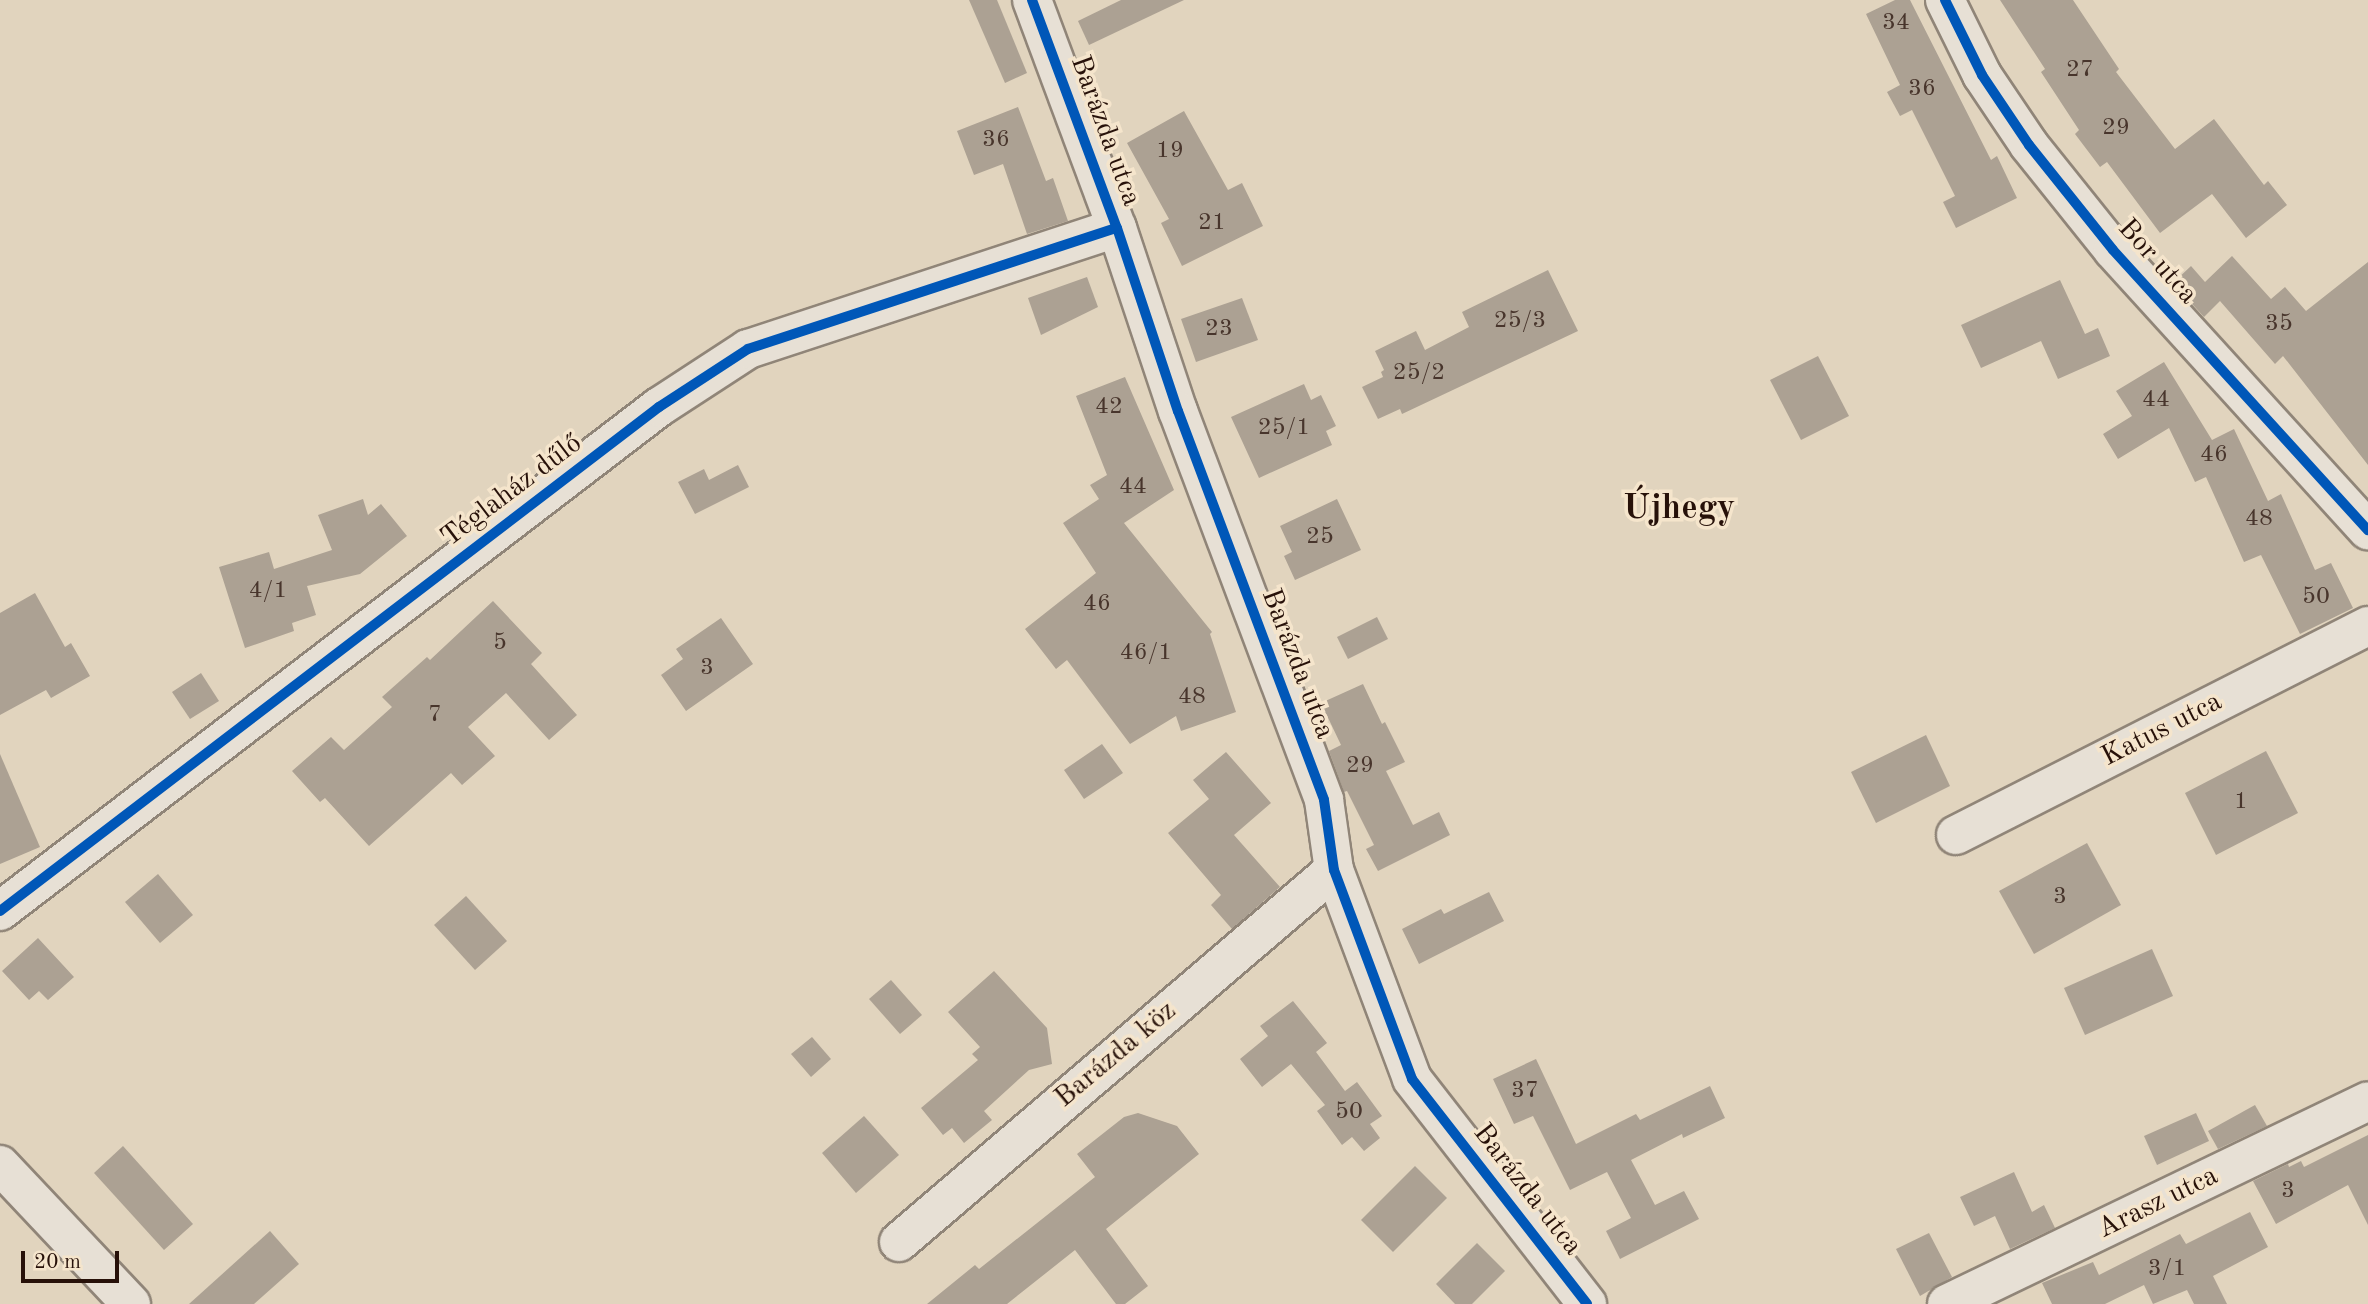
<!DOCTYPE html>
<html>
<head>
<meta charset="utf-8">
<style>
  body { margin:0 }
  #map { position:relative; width:2368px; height:1304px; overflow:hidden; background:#e1d4be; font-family:"Old Standard TT",serif }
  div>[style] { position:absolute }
  .building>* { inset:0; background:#aca193 }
  .roads { filter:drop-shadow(2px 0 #908578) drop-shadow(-2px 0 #908578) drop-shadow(0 2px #908578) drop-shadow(0 -2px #908578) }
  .minor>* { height:38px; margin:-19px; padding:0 19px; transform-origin:19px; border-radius:19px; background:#e7e0d5 }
  .cycleway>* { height:10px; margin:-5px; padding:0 5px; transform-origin:5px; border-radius:5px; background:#0057b8 }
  span { translate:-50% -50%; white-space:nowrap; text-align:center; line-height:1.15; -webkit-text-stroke:7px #f5e5cc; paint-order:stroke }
  .number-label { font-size:24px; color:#48352c }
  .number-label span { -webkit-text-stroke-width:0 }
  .street-label { font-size:28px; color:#271109 }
  .district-label { font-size:35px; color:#271109; font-weight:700 }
  .scale { position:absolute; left:21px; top:1251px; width:98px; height:32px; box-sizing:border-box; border:4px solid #271109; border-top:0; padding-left:9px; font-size:21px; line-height:24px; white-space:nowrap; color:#271109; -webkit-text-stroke:5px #f5e5cc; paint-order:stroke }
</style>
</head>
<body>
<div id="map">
  <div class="building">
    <div style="clip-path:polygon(969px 0,997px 0,1027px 73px,1005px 83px)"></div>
    <div style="clip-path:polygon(1121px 0,1184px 0,1089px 45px,1078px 21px)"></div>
    <div style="clip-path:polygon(1895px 0,1910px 0,1991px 160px,1997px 156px,2017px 198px,1956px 228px,1943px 202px,1955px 196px,1912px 110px,1900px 116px,1887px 92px,1900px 85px,1866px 14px)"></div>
    <div style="clip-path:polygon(2000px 0,2073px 0,2119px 69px,2116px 72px,2175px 149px,2214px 119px,2264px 185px,2268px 181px,2287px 205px,2246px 238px,2212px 194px,2160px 233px,2107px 162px,2100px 167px,2075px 134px,2079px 130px,2041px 72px,2045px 69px)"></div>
    <div style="clip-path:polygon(1018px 107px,1046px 181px,1053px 178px,1068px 221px,1027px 234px,1003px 164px,974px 175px,957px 131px)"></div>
    <div style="clip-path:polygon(1184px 111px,1228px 190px,1242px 183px,1263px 226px,1182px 266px,1161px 223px,1169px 219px,1127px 143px)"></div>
    <div style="clip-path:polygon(2232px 256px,2271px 299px,2285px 287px,2306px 311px,2368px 262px,2368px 465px,2283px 356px,2275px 364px,2220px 301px,2204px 317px,2173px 283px,2191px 266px,2205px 282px)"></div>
    <div style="clip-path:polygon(1548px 270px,1578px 331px,1402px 414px,1400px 409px,1378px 419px,1362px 387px,1383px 377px,1381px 372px,1384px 370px,1375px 351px,1416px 331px,1425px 350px,1469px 327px,1462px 312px)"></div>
    <div style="clip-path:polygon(1087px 277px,1098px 307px,1041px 335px,1028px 298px)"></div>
    <div style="clip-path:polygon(2060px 280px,2085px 334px,2098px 328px,2110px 356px,2058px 379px,2041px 341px,1981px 368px,1961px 325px)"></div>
    <div style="clip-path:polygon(1242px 298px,1258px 340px,1196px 362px,1181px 319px)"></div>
    <div style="clip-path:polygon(1818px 356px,1849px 416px,1801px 440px,1770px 380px)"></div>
    <div style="clip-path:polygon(2164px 362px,2212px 440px,2234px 429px,2268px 501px,2281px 494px,2315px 570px,2331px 563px,2353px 608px,2300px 634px,2261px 555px,2244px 562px,2206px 477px,2195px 482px,2169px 428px,2118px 459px,2103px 434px,2132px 416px,2116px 391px)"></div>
    <div style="clip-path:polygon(1125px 377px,1174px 490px,1124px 523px,1212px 632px,1210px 634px,1236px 712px,1181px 731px,1176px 716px,1130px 744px,1067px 660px,1056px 669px,1025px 629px,1096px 573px,1063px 523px,1099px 499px,1090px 485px,1107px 475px,1076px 396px)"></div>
    <div style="clip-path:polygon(1304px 384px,1311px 400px,1321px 395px,1336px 426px,1326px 431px,1332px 445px,1259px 478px,1231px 417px)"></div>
    <div style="clip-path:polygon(738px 465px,749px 487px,695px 514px,678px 482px,704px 469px,709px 480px)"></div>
    <div style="clip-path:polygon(363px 499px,368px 515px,381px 504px,407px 536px,360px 574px,307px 586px,316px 615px,292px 623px,294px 631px,245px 648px,219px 567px,269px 552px,274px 569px,332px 550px,318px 515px)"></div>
    <div style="clip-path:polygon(1337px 499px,1361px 550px,1295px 580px,1284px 556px,1292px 552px,1280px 526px)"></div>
    <div style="clip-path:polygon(35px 593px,65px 647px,71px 643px,90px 676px,51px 698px,46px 690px,0 715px,0 613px)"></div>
    <div style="clip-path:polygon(493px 601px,542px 653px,531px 664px,577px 715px,549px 740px,506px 693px,468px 727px,495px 756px,462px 785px,451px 773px,369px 846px,325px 798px,320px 802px,292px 771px,331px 737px,344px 750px,392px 707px,382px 697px,427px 657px,430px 660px)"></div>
    <div style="clip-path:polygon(1377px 617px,1388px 639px,1348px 659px,1337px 637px)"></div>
    <div style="clip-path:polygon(721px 618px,753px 664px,686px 711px,661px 675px,683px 659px,676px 649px)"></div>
    <div style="clip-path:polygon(201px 673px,219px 701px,190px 719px,172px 692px)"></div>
    <div style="clip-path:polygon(1363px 684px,1382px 724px,1385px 722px,1405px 762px,1386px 771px,1413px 825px,1439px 812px,1450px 835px,1378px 871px,1366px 849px,1374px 845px,1347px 791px,1344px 792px,1329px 751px,1341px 745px,1321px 703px)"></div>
    <div style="clip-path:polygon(1926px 735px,1950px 786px,1876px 823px,1851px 772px)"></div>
    <div style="clip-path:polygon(1102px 744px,1123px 773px,1084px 799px,1064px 770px)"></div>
    <div style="clip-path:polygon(2266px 751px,2298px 813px,2216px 855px,2185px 793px)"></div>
    <div style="clip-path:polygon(1226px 752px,1271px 803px,1234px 835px,1280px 887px,1232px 929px,1211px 905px,1221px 895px,1168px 833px,1209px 799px,1193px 780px)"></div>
    <div style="clip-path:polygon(0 754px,40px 847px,0 864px)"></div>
    <div style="clip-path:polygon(2087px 843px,2121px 905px,2034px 954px,1999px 891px)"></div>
    <div style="clip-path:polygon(158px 874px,193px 915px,160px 943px,125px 902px)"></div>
    <div style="clip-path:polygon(1489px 892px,1504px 921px,1419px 964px,1402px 929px,1441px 909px,1444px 914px)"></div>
    <div style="clip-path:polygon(466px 896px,507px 941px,475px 970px,434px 925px)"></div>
    <div style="clip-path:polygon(38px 938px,74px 977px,48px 1000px,39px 991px,29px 1000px,2px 971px)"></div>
    <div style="clip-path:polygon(2152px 949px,2173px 996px,2085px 1035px,2064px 988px)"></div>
    <div style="clip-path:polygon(994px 971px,1047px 1028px,1052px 1064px,1029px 1070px,984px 1111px,992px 1120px,964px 1143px,952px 1128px,943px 1135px,921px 1108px,978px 1060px,972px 1054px,980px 1047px,948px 1012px)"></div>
    <div style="clip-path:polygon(891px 980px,922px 1015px,900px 1034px,869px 999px)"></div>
    <div style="clip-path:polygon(1293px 1001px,1327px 1043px,1316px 1052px,1345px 1091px,1357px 1082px,1382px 1116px,1370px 1124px,1380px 1138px,1364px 1151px,1352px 1137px,1342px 1145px,1317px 1111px,1325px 1105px,1291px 1064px,1262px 1087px,1240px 1059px,1268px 1036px,1260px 1026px)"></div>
    <div style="clip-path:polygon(812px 1037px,831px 1059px,811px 1077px,791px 1054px)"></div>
    <div style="clip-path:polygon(1536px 1059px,1576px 1144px,1636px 1114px,1640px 1120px,1710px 1086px,1725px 1118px,1683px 1138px,1682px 1134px,1631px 1160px,1655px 1205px,1684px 1191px,1699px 1219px,1620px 1259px,1606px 1231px,1631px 1218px,1607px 1172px,1570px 1190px,1533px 1116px,1514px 1124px,1493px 1079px)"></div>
    <div style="clip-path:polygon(2255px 1105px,2267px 1126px,2218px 1149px,2208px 1131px)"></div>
    <div style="clip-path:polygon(1138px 1113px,1177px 1126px,1199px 1154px,1106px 1229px,1148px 1286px,1125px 1304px,1116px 1304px,1075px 1250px,1007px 1304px,927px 1304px,975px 1265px,979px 1269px,1095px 1177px,1077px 1154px,1124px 1117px)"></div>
    <div style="clip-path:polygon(2196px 1113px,2209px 1141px,2157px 1165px,2144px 1136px)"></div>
    <div style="clip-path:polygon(864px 1116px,899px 1155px,856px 1193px,822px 1153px)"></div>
    <div style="clip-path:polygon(2368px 1135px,2368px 1225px,2348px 1185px,2276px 1224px,2253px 1181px,2288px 1164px,2289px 1167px,2301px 1161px,2304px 1167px)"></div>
    <div style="clip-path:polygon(123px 1146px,193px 1224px,164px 1250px,94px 1173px)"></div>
    <div style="clip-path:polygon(1415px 1166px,1447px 1198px,1393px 1252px,1361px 1220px)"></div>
    <div style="clip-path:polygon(2014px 1172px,2032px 1212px,2044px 1205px,2055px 1228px,2010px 1249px,1995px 1216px,1974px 1226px,1960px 1197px)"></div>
    <div style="clip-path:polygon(2250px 1212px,2268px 1247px,2213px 1276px,2227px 1304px,2194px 1304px,2187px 1290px,2153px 1304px,2144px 1285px,2105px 1304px,2052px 1304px,2042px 1283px,2093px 1262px,2099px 1275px,2180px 1234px,2186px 1244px)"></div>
    <div style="clip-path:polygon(270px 1231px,299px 1264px,254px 1304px,189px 1304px)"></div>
    <div style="clip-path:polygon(1929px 1233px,1952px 1277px,1920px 1296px,1896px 1249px)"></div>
    <div style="clip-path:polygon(1477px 1243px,1505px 1271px,1472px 1304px,1455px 1304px,1436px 1284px)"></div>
  </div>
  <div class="roads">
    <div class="minor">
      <div style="left:1032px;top:0;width:243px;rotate:69.6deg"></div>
      <div style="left:1117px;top:228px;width:193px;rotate:71.6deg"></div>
      <div style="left:1178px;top:411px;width:415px;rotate:69.4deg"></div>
      <div style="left:1324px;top:800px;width:71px;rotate:81.9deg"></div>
      <div style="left:1334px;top:870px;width:223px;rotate:69.5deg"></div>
      <div style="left:1412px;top:1079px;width:285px;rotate:52.1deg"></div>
      <div style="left:1945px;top:0;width:84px;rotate:63.7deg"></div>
      <div style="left:1982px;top:75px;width:84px;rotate:56.1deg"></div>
      <div style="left:2029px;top:145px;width:134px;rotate:51.3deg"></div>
      <div style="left:2113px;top:250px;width:379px;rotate:47.7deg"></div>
      <div style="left:1956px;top:835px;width:462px;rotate:-26.9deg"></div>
      <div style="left:0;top:911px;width:830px;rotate:-37.41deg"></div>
      <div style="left:659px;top:407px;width:106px;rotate:-33.1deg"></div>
      <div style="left:748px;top:349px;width:388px;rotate:-18.2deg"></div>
      <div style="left:0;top:1165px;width:191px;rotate:46.7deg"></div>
      <div style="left:899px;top:1242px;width:572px;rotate:-40.54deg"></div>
      <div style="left:1947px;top:1304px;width:467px;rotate:-25.7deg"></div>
    </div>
  </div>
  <div class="cycleway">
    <div style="left:1032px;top:0;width:243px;rotate:69.6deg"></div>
    <div style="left:1117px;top:228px;width:193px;rotate:71.6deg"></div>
    <div style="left:1178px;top:411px;width:415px;rotate:69.4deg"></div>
    <div style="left:1324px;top:800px;width:71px;rotate:81.9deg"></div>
    <div style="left:1334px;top:870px;width:223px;rotate:69.5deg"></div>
    <div style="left:1412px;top:1079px;width:285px;rotate:52.1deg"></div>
    <div style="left:1945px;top:0;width:84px;rotate:63.7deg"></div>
    <div style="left:1982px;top:75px;width:84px;rotate:56.1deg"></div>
    <div style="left:2029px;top:145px;width:134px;rotate:51.3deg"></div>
    <div style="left:2113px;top:250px;width:379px;rotate:47.7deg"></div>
    <div style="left:0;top:911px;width:830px;rotate:-37.41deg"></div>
    <div style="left:659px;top:407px;width:106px;rotate:-33.1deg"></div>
    <div style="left:748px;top:349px;width:388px;rotate:-18.2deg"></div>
  </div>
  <div class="number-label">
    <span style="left:1896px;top:24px">34</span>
    <span style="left:2080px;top:71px">27</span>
    <span style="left:1922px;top:90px">36</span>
    <span style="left:2116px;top:129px">29</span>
    <span style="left:996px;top:141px">36</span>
    <span style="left:1170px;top:152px">19</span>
    <span style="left:1212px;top:224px">21</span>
    <span style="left:1520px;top:322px">25/3</span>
    <span style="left:2279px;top:325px">35</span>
    <span style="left:1219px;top:330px">23</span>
    <span style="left:1419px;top:374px">25/2</span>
    <span style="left:2156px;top:401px">44</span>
    <span style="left:1109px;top:408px">42</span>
    <span style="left:1284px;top:429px">25/1</span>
    <span style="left:2214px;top:456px">46</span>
    <span style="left:1133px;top:488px">44</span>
    <span style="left:2259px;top:520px">48</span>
    <span style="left:1320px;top:538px">25</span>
    <span style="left:268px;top:592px">4/1</span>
    <span style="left:2316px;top:598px">50</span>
    <span style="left:1097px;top:605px">46</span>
    <span style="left:500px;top:644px">5</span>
    <span style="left:1146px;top:654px">46/1</span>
    <span style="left:707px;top:669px">3</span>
    <span style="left:1192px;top:698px">48</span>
    <span style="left:435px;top:716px">7</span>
    <span style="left:1360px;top:767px">29</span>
    <span style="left:2241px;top:803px">1</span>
    <span style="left:2060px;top:898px">3</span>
    <span style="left:1525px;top:1092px">37</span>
    <span style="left:1349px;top:1113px">50</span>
    <span style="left:2288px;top:1192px">3</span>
    <span style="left:2167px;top:1270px">3/1</span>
  </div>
  <div class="street-label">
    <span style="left:1105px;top:131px;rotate:70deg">Barázda utca</span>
    <span style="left:2157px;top:262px;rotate:48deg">Bor utca</span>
    <span style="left:512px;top:491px;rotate:-37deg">Téglaház dűlő</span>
    <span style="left:1297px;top:664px;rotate:69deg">Barázda utca</span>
    <span style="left:2162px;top:730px;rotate:-27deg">Katus utca</span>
    <span style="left:1116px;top:1055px;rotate:-40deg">Barázda köz</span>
    <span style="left:1527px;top:1190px;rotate:52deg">Barázda utca</span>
    <span style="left:2158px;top:1203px;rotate:-26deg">Arasz utca</span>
  </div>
  <div class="district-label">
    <span style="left:1679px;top:509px">Újhegy</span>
  </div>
  <div class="scale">20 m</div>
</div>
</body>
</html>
